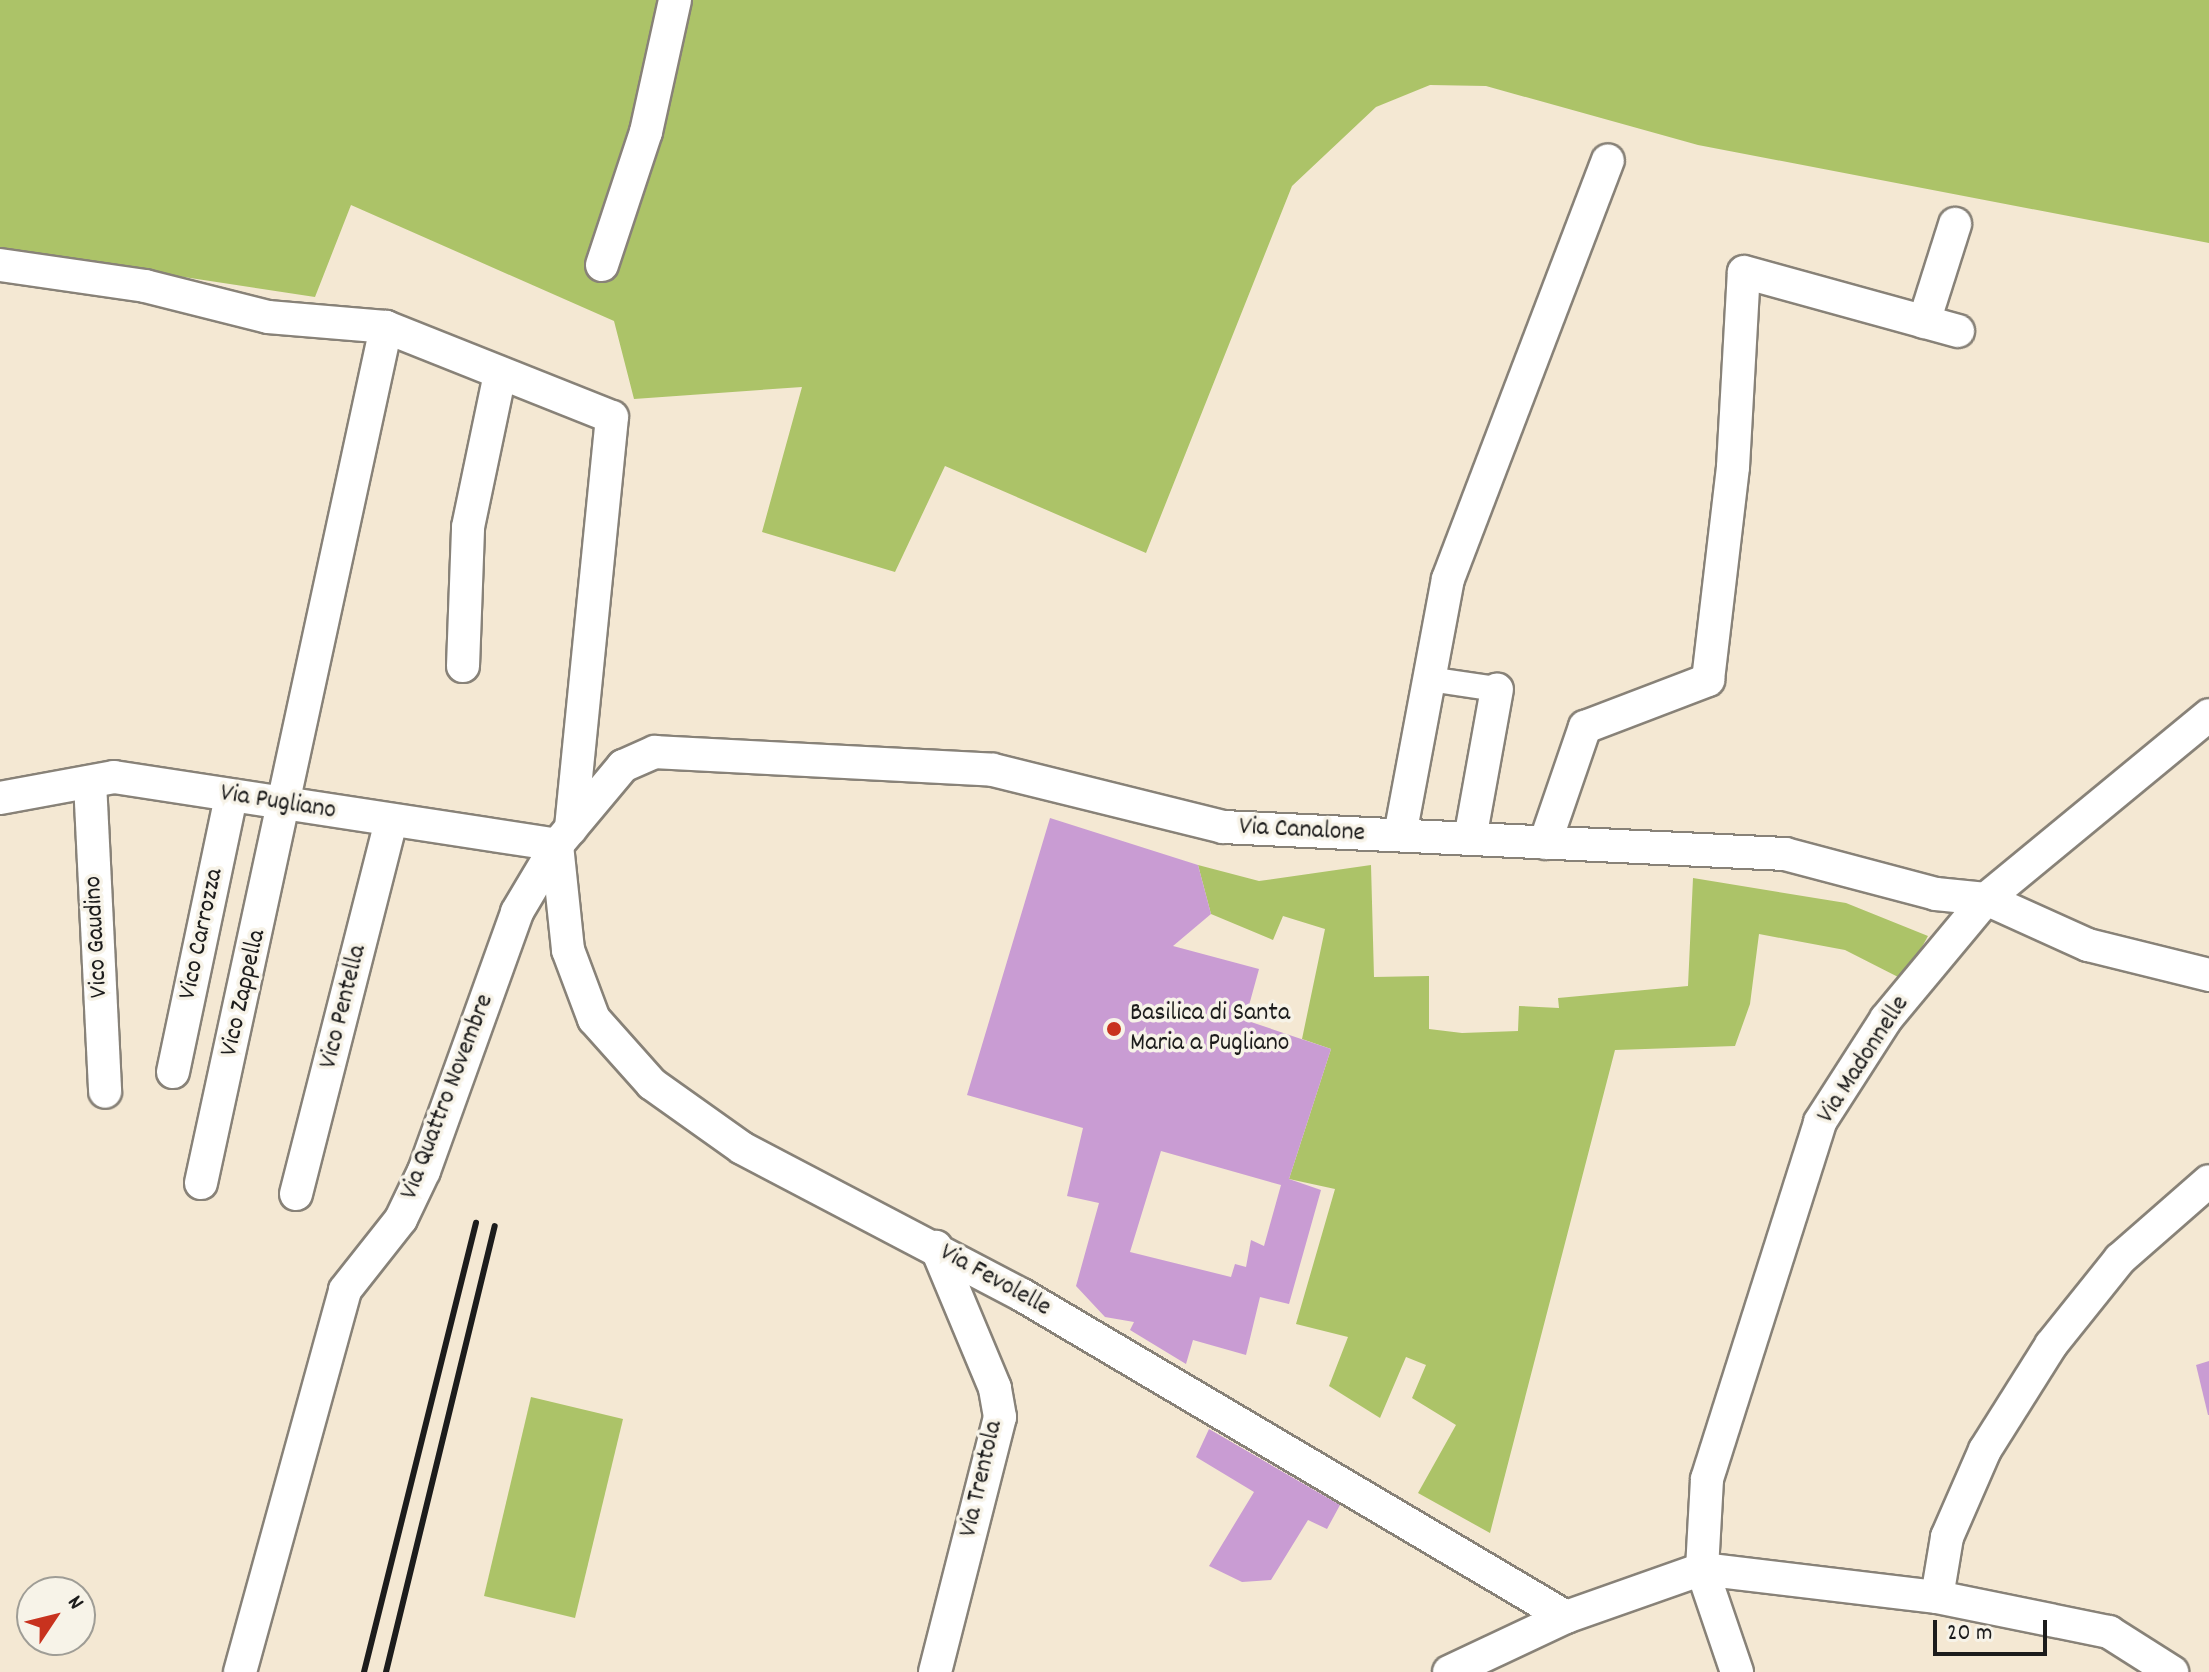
<!DOCTYPE html>
<html>
<head>
<meta charset="utf-8">
<style>
  body { margin:0 }
  #map { position:relative; width:2209px; height:1672px; overflow:hidden; background:#f4e8d3; font-family:Dekko,sans-serif }
  div>[style] { position:absolute }
  .green>* { inset:0; background:#acc368 }
  .building>* { inset:0; background:#c99cd3 }
  .roads { filter:drop-shadow(2px 0 #888278) drop-shadow(-2px 0 #888278) drop-shadow(0 2px #888278) drop-shadow(0 -2px #888278) }
  .pedestrian>* { height:24px; margin:-12px; padding:0 12px; transform-origin:12px; border-radius:12px; background:#fff }
  .minor>* { height:32px; margin:-16px; padding:0 16px; transform-origin:16px; border-radius:16px; background:#fff }
  .rail>* { height:6px; margin:-3px; padding:0 3px; transform-origin:3px; border-radius:3px; background:#1c1c1c }
  .dots>* { width:22px; height:22px; translate:-50% -50%; box-sizing:border-box; border:4px solid #f7f3e8; border-radius:50% }
  span { translate:-50% -50%; white-space:nowrap; text-align:center; line-height:1.15; -webkit-text-stroke:7px #f7f3e8; paint-order:stroke }
  .street-label { font-size:26px; color:#1c1c1c }
  .poi-label { font-size:26px; color:#1c1c1c }
  .left { translate:0 -50%; text-align:left }
  .north { position:absolute; left:16px; top:1576px; width:80px; height:80px; box-sizing:border-box; background:#f7f3e8; border:2px solid #9f9d96; border-radius:50%; rotate:55deg; font-size:22px; font-weight:700; line-height:32px; text-align:center; color:#1c1c1c }
  .north::after { content:''; display:block; margin:auto; width:28px; height:36px; background:#c8321e; clip-path:polygon(50% 0,100% 100%,50% 72%,0 100%) }
  .scale { position:absolute; left:1933px; top:1620px; width:114px; height:36px; box-sizing:border-box; border:4px solid #1c1c1c; border-top:0; padding-left:10px; font-size:24px; line-height:28px; white-space:nowrap; color:#1c1c1c; -webkit-text-stroke:6px #f7f3e8; paint-order:stroke }
</style>
</head>
<body>
<div id="map">
  <div class="green">
    <div style="clip-path:polygon(0 0,2209px 0,2209px 243px,1698px 145px,1486px 86px,1430px 85px,1376px 107px,1292px 186px,1146px 553px,945px 466px,895px 572px,762px 532px,802px 387px,634px 399px,614px 321px,351px 205px,315px 297px,0 249px)"></div>
    <div style="clip-path:polygon(1198px 865px,1259px 881px,1371px 865px,1374px 977px,1429px 976px,1429px 1029px,1462px 1033px,1518px 1031px,1519px 1006px,1559px 1008px,1558px 998px,1688px 986px,1693px 878px,1846px 903px,1928px 936px,1904px 980px,1845px 950px,1759px 934px,1750px 1004px,1735px 1046px,1615px 1050px,1490px 1533px,1418px 1493px,1456px 1425px,1412px 1398px,1426px 1365px,1406px 1357px,1380px 1418px,1329px 1386px,1348px 1337px,1296px 1324px,1335px 1189px,1289px 1179px,1331px 1049px,1302px 1039px,1325px 929px,1283px 916px,1273px 940px,1211px 914px)"></div>
    <div style="clip-path:polygon(531px 1397px,623px 1419px,575px 1618px,484px 1596px)"></div>
  </div>
  <div class="building">
    <div style="clip-path:polygon(evenodd,1050px 818px,1198px 865px,1211px 914px,1173px 946px,1259px 969px,1245px 1020px,1331px 1049px,1289px 1179px,1321px 1190px,1289px 1304px,1260px 1297px,1246px 1355px,1193px 1340px,1186px 1364px,1130px 1330px,1134px 1322px,1105px 1317px,1076px 1286px,1099px 1203px,1067px 1196px,1083px 1128px,967px 1095px,1050px 818px,1161px 1151px,1281px 1185px,1264px 1246px,1251px 1240px,1246px 1267px,1235px 1264px,1231px 1277px,1130px 1252px,1161px 1151px)"></div>
    <div style="clip-path:polygon(2209px 1361px,2209px 1415px,2208px 1415px,2196px 1365px)"></div>
    <div style="clip-path:polygon(1209px 1429px,1340px 1505px,1327px 1529px,1308px 1520px,1271px 1580px,1242px 1582px,1209px 1566px,1254px 1492px,1196px 1457px)"></div>
  </div>
  <div class="roads">
    <div class="pedestrian">
      <div style="left:1429px;top:679px;width:69px;rotate:8.4deg"></div>
    </div>
    <div class="minor">
      <div style="left:0;top:265px;width:147px;rotate:8.2deg"></div>
      <div style="left:145px;top:286px;width:127px;rotate:14.1deg"></div>
      <div style="left:268px;top:317px;width:118px;rotate:4.8deg"></div>
      <div style="left:386px;top:327px;width:243px;rotate:21.7deg"></div>
      <div style="left:612px;top:417px;width:414px;rotate:95.7deg"></div>
      <div style="left:602px;top:265px;width:140px;rotate:-71.7deg"></div>
      <div style="left:646px;top:132px;width:135px;rotate:-77.6deg"></div>
      <div style="left:1924px;top:322px;width:103px;rotate:-72.4deg"></div>
      <div style="left:463px;top:666px;width:139px;rotate:-87.9deg"></div>
      <div style="left:468px;top:527px;width:156px;rotate:-78.2deg"></div>
      <div style="left:90px;top:782px;width:310px;rotate:87.2deg"></div>
      <div style="left:0;top:798px;width:116px;rotate:-10.4deg"></div>
      <div style="left:114px;top:777px;width:448px;rotate:8.7deg"></div>
      <div style="left:557px;top:845px;width:106px;rotate:84deg"></div>
      <div style="left:568px;top:950px;width:74px;rotate:69.4deg"></div>
      <div style="left:594px;top:1019px;width:87px;rotate:48.3deg"></div>
      <div style="left:652px;top:1084px;width:110px;rotate:35.4deg"></div>
      <div style="left:742px;top:1148px;width:316px;rotate:27.7deg"></div>
      <div style="left:1022px;top:1295px;width:632px;rotate:30.62deg"></div>
      <div style="left:1400px;top:835px;width:260px;rotate:-79.4deg"></div>
      <div style="left:1448px;top:579px;width:448px;rotate:-69.1deg"></div>
      <div style="left:1470px;top:839px;width:152px;rotate:-79.8deg"></div>
      <div style="left:1545px;top:843px;width:123px;rotate:-71deg"></div>
      <div style="left:1585px;top:727px;width:132px;rotate:-20.9deg"></div>
      <div style="left:1708px;top:680px;width:214px;rotate:-83.3deg"></div>
      <div style="left:1733px;top:467px;width:195px;rotate:-86.8deg"></div>
      <div style="left:1744px;top:272px;width:222px;rotate:15.4deg"></div>
      <div style="left:173px;top:1072px;width:282px;rotate:-78.1deg"></div>
      <div style="left:201px;top:1183px;width:876px;rotate:-77.8deg"></div>
      <div style="left:296px;top:1194px;width:386px;rotate:-75.7deg"></div>
      <div style="left:1937px;top:1597px;width:61px;rotate:-80.5deg"></div>
      <div style="left:1947px;top:1537px;width:95px;rotate:-66.4deg"></div>
      <div style="left:1985px;top:1450px;width:124px;rotate:-57.8deg"></div>
      <div style="left:2051px;top:1345px;width:110px;rotate:-51.3deg"></div>
      <div style="left:2120px;top:1259px;width:118px;rotate:-41.2deg"></div>
      <div style="left:240px;top:1672px;width:396px;rotate:-74.6deg"></div>
      <div style="left:345px;top:1290px;width:90px;rotate:-51.7deg"></div>
      <div style="left:401px;top:1219px;width:53px;rotate:-64.4deg"></div>
      <div style="left:424px;top:1171px;width:275px;rotate:-70.2deg"></div>
      <div style="left:517px;top:912px;width:78px;rotate:-59.2deg"></div>
      <div style="left:557px;top:845px;width:103px;rotate:-50.1deg"></div>
      <div style="left:623px;top:766px;width:35px;rotate:-24deg"></div>
      <div style="left:655px;top:752px;width:338px;rotate:3deg"></div>
      <div style="left:993px;top:770px;width:237px;rotate:13.9deg"></div>
      <div style="left:1223px;top:827px;width:563px;rotate:2.75deg"></div>
      <div style="left:1785px;top:854px;width:156px;rotate:14.8deg"></div>
      <div style="left:1936px;top:894px;width:50px;rotate:5.7deg"></div>
      <div style="left:1986px;top:899px;width:112px;rotate:24.3deg"></div>
      <div style="left:2088px;top:945px;width:125px;rotate:13.9deg"></div>
      <div style="left:935px;top:1672px;width:263px;rotate:-75.7deg"></div>
      <div style="left:1000px;top:1417px;width:29px;rotate:-100deg"></div>
      <div style="left:995px;top:1388px;width:153px;rotate:-112.7deg"></div>
      <div style="left:1449px;top:1672px;width:129px;rotate:-25.2deg"></div>
      <div style="left:1566px;top:1617px;width:144px;rotate:-19.4deg"></div>
      <div style="left:1702px;top:1569px;width:237px;rotate:6.8deg"></div>
      <div style="left:1937px;top:1597px;width:176px;rotate:11.5deg"></div>
      <div style="left:2109px;top:1632px;width:75px;rotate:32.4deg"></div>
      <div style="left:1737px;top:1672px;width:109px;rotate:-108.8deg"></div>
      <div style="left:1702px;top:1569px;width:90px;rotate:-86.8deg"></div>
      <div style="left:1707px;top:1479px;width:374px;rotate:-72.4deg"></div>
      <div style="left:1820px;top:1122px;width:122px;rotate:-57.3deg"></div>
      <div style="left:1886px;top:1019px;width:156px;rotate:-50.2deg"></div>
      <div style="left:1986px;top:899px;width:289px;rotate:-39.5deg"></div>
    </div>
  </div>
  <div class="rail">
    <div style="left:364px;top:1672px;width:463px;rotate:-76deg"></div>
    <div style="left:386px;top:1672px;width:459px;rotate:-76.3deg"></div>
  </div>
  <div class="dots">
    <div style="left:1114px;top:1029px;background:#c8321e"></div>
  </div>
  <div class="street-label">
    <span style="left:278px;top:803px;rotate:9deg">Via Pugliano</span>
    <span style="left:1302px;top:831px;rotate:3deg">Via Canalone</span>
    <span style="left:202px;top:934px;rotate:-78deg">Vico Carrozza</span>
    <span style="left:97px;top:937px;rotate:-93deg">Vico Gaudino</span>
    <span style="left:244px;top:993px;rotate:-77deg">Vico Zappella</span>
    <span style="left:344px;top:1007px;rotate:-76deg">Vico Pentella</span>
    <span style="left:1864px;top:1060px;rotate:-57deg">Via Madonnelle</span>
    <span style="left:448px;top:1097px;rotate:-69deg">Via Quattro Novembre</span>
    <span style="left:995px;top:1281px;rotate:29deg">Via Fevolelle</span>
    <span style="left:982px;top:1479px;rotate:-77deg">Via Trentola</span>
  </div>
  <div class="poi-label">
    <span class="left" style="left:1130px;top:1029px">Basilica di Santa<br>Maria a Pugliano</span>
  </div>
  <div class="north">N</div>
  <div class="scale">20 m</div>
</div>
</body>
</html>
